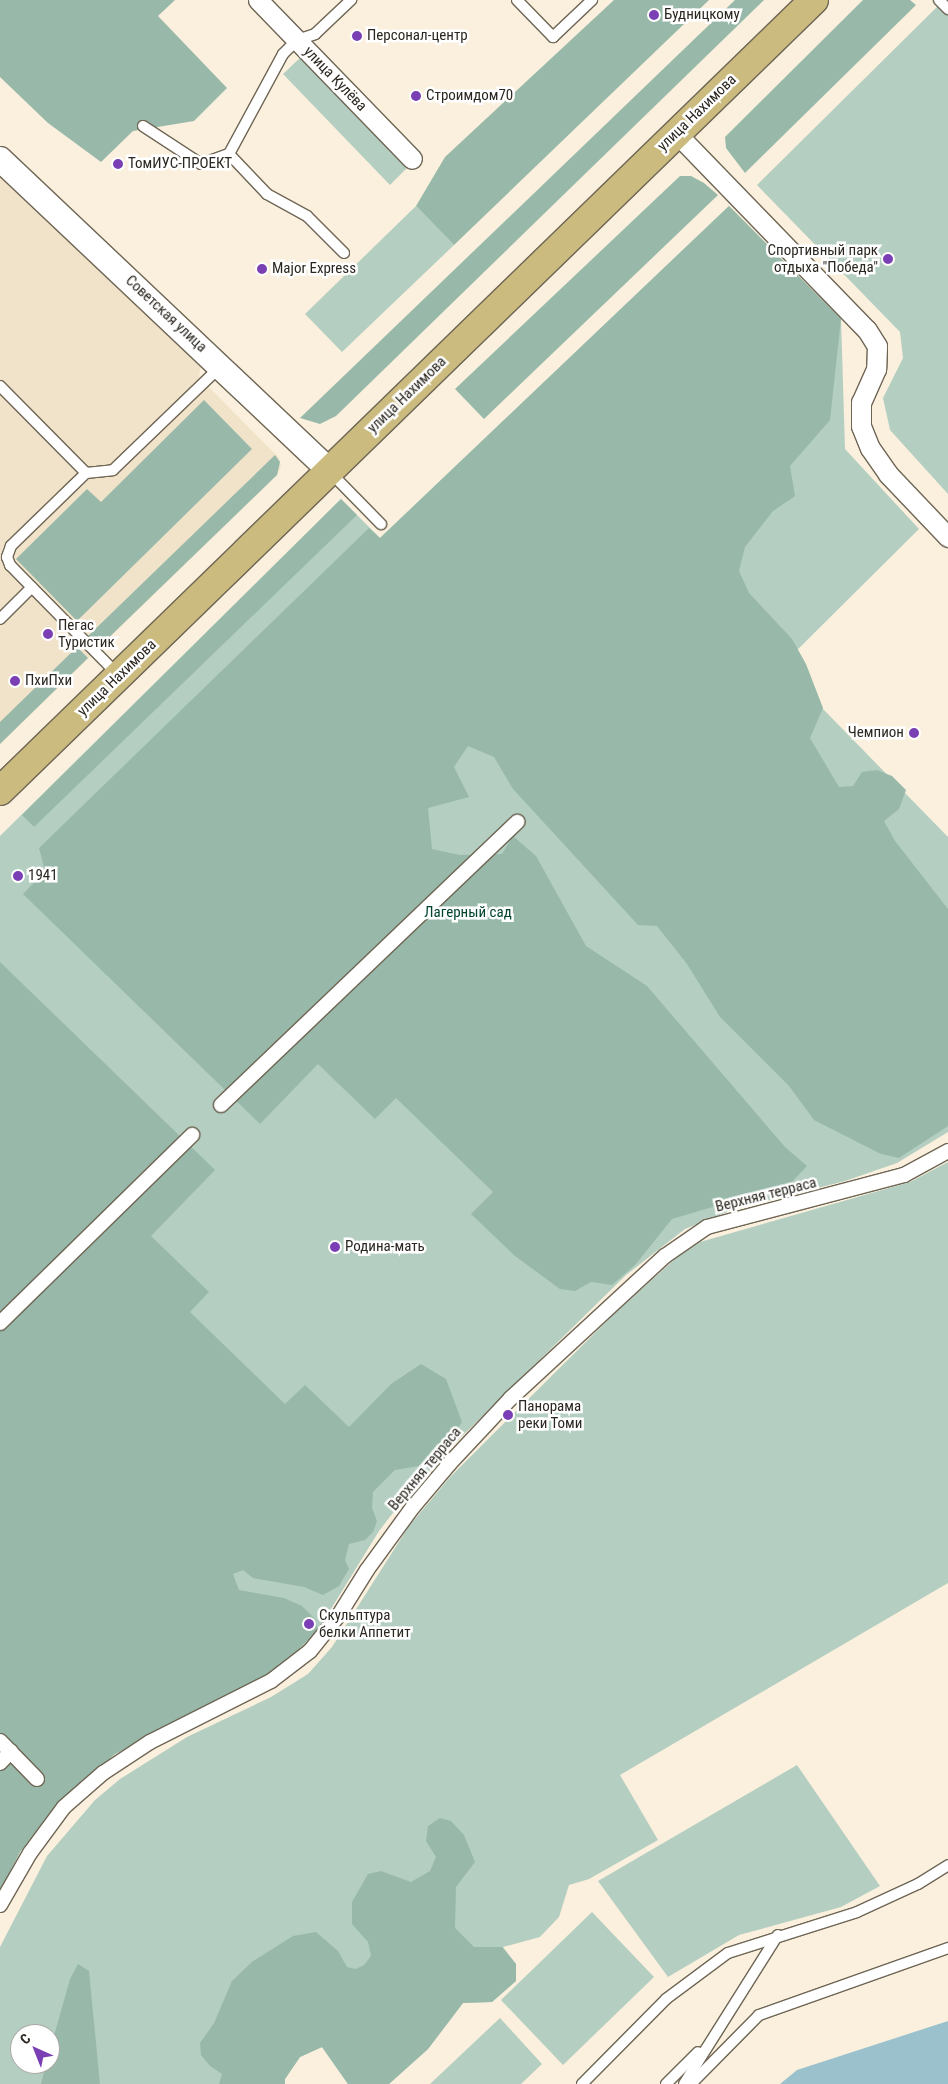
<!DOCTYPE html>
<html>
<head>
<meta charset="utf-8">
<style>
  body { margin:0 }
  #map { position:relative; width:948px; height:2084px; overflow:hidden; background:#faf0dd; font-family:"Roboto Condensed",sans-serif }
  div>[style] { position:absolute }
  .built>* { inset:0; background:#f1e3ca }
  .green>* { inset:0; background:#b4cec1 }
  .forest>* { inset:0; background:#98b9a9 }
  .water>* { inset:0; background:#9bc2cc }
  .roads { filter:drop-shadow(1px 0 #6f6655) drop-shadow(-1px 0 #6f6655) drop-shadow(0 1px #6f6655) drop-shadow(0 -1px #6f6655) }
  .service>* { height:10px; margin:-5px; padding:0 5px; transform-origin:5px; border-radius:5px; background:#fff }
  .pedestrian>* { height:14px; margin:-7px; padding:0 7px; transform-origin:7px; border-radius:7px; background:#fff }
  .minor>* { height:19px; margin:-9.5px; padding:0 9.5px; transform-origin:9.5px; border-radius:9.5px; background:#fff }
  .tertiary>* { height:24px; margin:-12px; padding:0 12px; transform-origin:12px; border-radius:12px; background:#fff }
  .primary>* { height:28px; margin:-14px; padding:0 14px; transform-origin:14px; border-radius:14px; background:#cbbb7f }
  .dots>* { width:14px; height:14px; translate:-50% -50%; box-sizing:border-box; border:2px solid #fff; border-radius:50% }
  span { translate:-50% -50%; white-space:nowrap; text-align:center; line-height:1.15; -webkit-text-stroke:5px #fff; paint-order:stroke }
  .poi-label { font-size:15px; color:#2b2720 }
  .left { translate:0 -50%; text-align:left }
  .right { translate:-100% -50%; text-align:right }
  .street-label { font-size:15px; color:#2b2720 }
  .park-label { font-size:15px; color:#00432d }
  .north { position:absolute; left:10px; top:2024px; width:50px; height:50px; box-sizing:border-box; background:#fff; border:1px solid #aaa9a6; border-radius:50%; rotate:316deg; font-size:14px; font-weight:700; line-height:20px; text-align:center; color:#2b2720 }
  .north::after { content:''; display:block; margin:auto; width:18px; height:22px; background:#7a3fb4; clip-path:polygon(50% 0,100% 100%,50% 72%,0 100%) }
</style>
</head>
<body>
<div id="map">
  <div class="built">
    <div style="clip-path:polygon(0 173px,201px 364px,199px 377px,279px 458px,281px 467px,277px 475px,0 744px)"></div>
  </div>
  <div class="green">
    <div style="clip-path:polygon(944px 0,948px 0,948px 494px,890px 430px,883px 398px,903px 358px,900px 332px,757px 185px)"></div>
    <div style="clip-path:polygon(302px 56px,408px 167px,390px 185px,283px 74px)"></div>
    <div style="clip-path:polygon(416px 206px,454px 245px,342px 352px,305px 314px)"></div>
    <div style="clip-path:polygon(729px 206px,841px 319px,845px 449px,919px 529px,781px 666px,948px 837px,948px 1132px,897px 1163px,845px 1181px,732px 1210px,685px 1229px,626px 1275px,448px 1450px,399px 1505px,379px 1531px,318px 1630px,293px 1655px,261px 1679px,115px 1754px,53px 1809px,20px 1852px,0 1891px,0 836px,341px 499px,380px 538px)"></div>
    <div style="clip-path:polygon(evenodd,948px 1162px,948px 1583px,620px 1775px,658px 1840px,589px 1879px,569px 1885px,559px 1917px,540px 1937px,503px 1947px,516px 1964px,516px 1981px,492px 2002px,463px 2003px,428px 2049px,389px 2084px,348px 2084px,322px 2047px,300px 2057px,285px 2079px,285px 2084px,0 2084px,0 1947px,47px 1856px,95px 1800px,120px 1779px,187px 1737px,271px 1697px,308px 1674px,332px 1647px,409px 1526px,451px 1476px,614px 1314px,675px 1259px,700px 1242px,910px 1182px,948px 1162px,20px 2034px,50px 2034px,50px 2064px,20px 2064px,20px 2034px)"></div>
    <div style="clip-path:polygon(797px 1765px,880px 1886px,841px 1907px,739px 1935px,668px 1977px,598px 1881px)"></div>
    <div style="clip-path:polygon(592px 1912px,654px 1977px,563px 2065px,501px 2000px)"></div>
    <div style="clip-path:polygon(500px 2018px,542px 2064px,521px 2084px,430px 2084px)"></div>
  </div>
  <div class="forest">
    <div style="clip-path:polygon(0 0,175px 0,158px 16px,227px 88px,194px 121px,133px 131px,101px 162px,48px 123px,0 77px)"></div>
    <div style="clip-path:polygon(614px 0,709px 0,454px 245px,416px 206px,445px 157px)"></div>
    <div style="clip-path:polygon(735px 0,764px 0,336px 416px,320px 424px,300px 418px)"></div>
    <div style="clip-path:polygon(863px 0,910px 0,916px 5px,745px 173px,726px 148px,725px 137px)"></div>
    <div style="clip-path:polygon(680px 176px,691px 176px,704px 183px,718px 195px,484px 419px,455px 389px)"></div>
    <div style="clip-path:polygon(729px 206px,841px 319px,830px 420px,790px 466px,795px 496px,773px 511px,745px 547px,739px 571px,749px 593px,792px 639px,806px 664px,823px 708px,810px 738px,839px 787px,853px 786px,862px 772px,877px 770px,892px 776px,906px 790px,899px 809px,884px 821px,895px 841px,948px 909px,948px 1126px,899px 1158px,881px 1154px,814px 1120px,789px 1086px,720px 1017px,687px 964px,657px 926px,638px 925px,513px 789px,494px 757px,468px 746px,454px 767px,469px 797px,428px 808px,432px 849px,460px 855px,502px 854px,513px 836px,536px 856px,586px 946px,647px 986px,785px 1147px,807px 1166px,790px 1184px,672px 1219px,635px 1265px,612px 1285px,591px 1282px,575px 1291px,560px 1289px,515px 1256px,471px 1214px,493px 1192px,396px 1098px,375px 1119px,318px 1064px,260px 1124px,23px 894px,45px 871px,39px 848px,369px 528px,380px 538px)"></div>
    <div style="clip-path:polygon(204px 400px,252px 449px,77px 621px,16px 559px,87px 489px,101px 502px)"></div>
    <div style="clip-path:polygon(275px 455px,280px 462px,277px 475px,99px 647px,88px 636px)"></div>
    <div style="clip-path:polygon(341px 499px,357px 515px,34px 827px,22px 815px)"></div>
    <div style="clip-path:polygon(77px 647px,88px 658px,0 744px,0 722px)"></div>
    <div style="clip-path:polygon(0 962px,215px 1170px,151px 1236px,209px 1292px,190px 1312px,285px 1404px,305px 1385px,349px 1427px,391px 1384px,421px 1364px,446px 1379px,462px 1422px,448px 1443px,419px 1466px,395px 1470px,373px 1492px,372px 1508px,377px 1521px,373px 1532px,365px 1540px,349px 1544px,345px 1560px,349px 1569px,339px 1586px,323px 1595px,304px 1587px,253px 1578px,243px 1570px,233px 1574px,239px 1590px,284px 1598px,302px 1606px,315px 1619px,318px 1630px,293px 1655px,261px 1679px,115px 1754px,84px 1780px,53px 1809px,20px 1852px,0 1891px)"></div>
    <div style="clip-path:polygon(440px 1818px,451px 1821px,464px 1835px,475px 1862px,456px 1887px,455px 1928px,474px 1947px,502px 1947px,516px 1964px,516px 1981px,492px 2002px,463px 2003px,428px 2049px,389px 2084px,348px 2084px,322px 2047px,300px 2057px,285px 2079px,285px 2084px,219px 2084px,222px 2074px,210px 2066px,201px 2055px,200px 2043px,214px 2023px,232px 1981px,253px 1961px,293px 1936px,316px 1932px,338px 1951px,347px 1967px,356px 1969px,364px 1965px,371px 1956px,368px 1942px,352px 1924px,352px 1902px,368px 1874px,381px 1871px,411px 1882px,430px 1871px,436px 1857px,426px 1841px,428px 1826px)"></div>
    <div style="clip-path:polygon(78px 1964px,89px 1971px,100px 2084px,41px 2084px,46px 2064px,50px 2064px,50px 2050px,70px 1979px)"></div>
  </div>
  <div class="water">
    <div style="clip-path:polygon(948px 2021px,948px 2084px,780px 2084px,797px 2070px)"></div>
  </div>
  <div class="roads">
    <div class="service">
      <div style="left:517px;top:0;width:52px;rotate:45.8deg"></div>
      <div style="left:553px;top:37px;width:54px;rotate:-43.5deg"></div>
      <div style="left:939px;top:0;width:13px;rotate:45deg"></div>
      <div style="left:143px;top:126px;width:69px;rotate:33.2deg"></div>
      <div style="left:201px;top:164px;width:30px;rotate:-20deg"></div>
      <div style="left:344px;top:253px;width:52px;rotate:-135deg"></div>
      <div style="left:307px;top:216px;width:46px;rotate:-151.2deg"></div>
      <div style="left:267px;top:194px;width:55px;rotate:-133.5deg"></div>
      <div style="left:229px;top:154px;width:114px;rotate:-61.6deg"></div>
      <div style="left:283px;top:54px;width:20px;rotate:-45deg"></div>
      <div style="left:297px;top:40px;width:19px;rotate:-18deg"></div>
      <div style="left:315px;top:34px;width:50px;rotate:-43.4deg"></div>
      <div style="left:0;top:386px;width:122px;rotate:45.3deg"></div>
      <div style="left:86px;top:473px;width:27px;rotate:-6deg"></div>
      <div style="left:113px;top:470px;width:149px;rotate:-43.9deg"></div>
      <div style="left:330px;top:472px;width:73px;rotate:45.6deg"></div>
      <div style="left:86px;top:473px;width:105px;rotate:135.8deg"></div>
      <div style="left:11px;top:546px;width:12px;rotate:110deg"></div>
      <div style="left:7px;top:557px;width:9px;rotate:69deg"></div>
      <div style="left:10px;top:565px;width:154px;rotate:45.5deg"></div>
      <div style="left:0;top:619px;width:45px;rotate:-45deg"></div>
      <div style="left:582px;top:2084px;width:120px;rotate:-45.3deg"></div>
      <div style="left:666px;top:1999px;width:77px;rotate:-36.6deg"></div>
      <div style="left:728px;top:1953px;width:135px;rotate:-17.6deg"></div>
      <div style="left:857px;top:1912px;width:67px;rotate:-24.7deg"></div>
      <div style="left:918px;top:1884px;width:36px;rotate:-32deg"></div>
      <div style="left:666px;top:2084px;width:45px;rotate:-45deg"></div>
      <div style="left:684px;top:2084px;width:176px;rotate:-57.8deg"></div>
      <div style="left:691px;top:2084px;width:97px;rotate:-45.4deg"></div>
      <div style="left:759px;top:2015px;width:201px;rotate:-19.5deg"></div>
    </div>
    <div class="pedestrian">
      <div style="left:221px;top:1105px;width:410px;rotate:-43.7deg"></div>
      <div style="left:0;top:1323px;width:269px;rotate:-44.4deg"></div>
      <div style="left:0;top:1741px;width:53px;rotate:45.8deg"></div>
      <div style="left:0;top:1763px;width:16px;rotate:-47deg"></div>
      <div style="left:0;top:1905px;width:60px;rotate:-60deg"></div>
      <div style="left:30px;top:1853px;width:57px;rotate:-53.5deg"></div>
      <div style="left:64px;top:1807px;width:52px;rotate:-41.1deg"></div>
      <div style="left:103px;top:1773px;width:56px;rotate:-33.4deg"></div>
      <div style="left:150px;top:1742px;width:136px;rotate:-26.8deg"></div>
      <div style="left:271px;top:1681px;width:49px;rotate:-37.6deg"></div>
      <div style="left:310px;top:1651px;width:46px;rotate:-51.1deg"></div>
      <div style="left:339px;top:1615px;width:53px;rotate:-58.1deg"></div>
      <div style="left:367px;top:1570px;width:78px;rotate:-53.9deg"></div>
      <div style="left:413px;top:1507px;width:57px;rotate:-49.9deg"></div>
      <div style="left:450px;top:1463px;width:89px;rotate:-46.8deg"></div>
      <div style="left:511px;top:1398px;width:209px;rotate:-42.7deg"></div>
      <div style="left:665px;top:1256px;width:51px;rotate:-34.6deg"></div>
      <div style="left:707px;top:1227px;width:204px;rotate:-14.8deg"></div>
      <div style="left:904px;top:1175px;width:50px;rotate:-28.6deg"></div>
    </div>
    <div class="minor">
      <div style="left:258px;top:0;width:221px;rotate:45.9deg"></div>
      <div style="left:676px;top:133px;width:274px;rotate:45.9deg"></div>
      <div style="left:867px;top:330px;width:19px;rotate:58deg"></div>
      <div style="left:877px;top:346px;width:23px;rotate:92deg"></div>
      <div style="left:876px;top:369px;width:36px;rotate:114deg"></div>
      <div style="left:861px;top:402px;width:24px;rotate:90deg"></div>
      <div style="left:861px;top:426px;width:24px;rotate:68deg"></div>
      <div style="left:870px;top:448px;width:32px;rotate:55deg"></div>
      <div style="left:888px;top:474px;width:87px;rotate:46.4deg"></div>
    </div>
    <div class="tertiary">
      <div style="left:0;top:159px;width:454px;rotate:43.4deg"></div>
    </div>
    <div class="primary">
      <div style="left:0;top:791px;width:1135px;rotate:-44.18deg"></div>
    </div>
  </div>
  <div class="dots">
    <div style="left:654px;top:15px;background:#7a3fb4"></div>
    <div style="left:357px;top:36px;background:#7a3fb4"></div>
    <div style="left:416px;top:96px;background:#7a3fb4"></div>
    <div style="left:118px;top:164px;background:#7a3fb4"></div>
    <div style="left:888px;top:259px;background:#7a3fb4"></div>
    <div style="left:262px;top:269px;background:#7a3fb4"></div>
    <div style="left:48px;top:634px;background:#7a3fb4"></div>
    <div style="left:15px;top:681px;background:#7a3fb4"></div>
    <div style="left:914px;top:733px;background:#7a3fb4"></div>
    <div style="left:18px;top:876px;background:#7a3fb4"></div>
    <div style="left:335px;top:1247px;background:#7a3fb4"></div>
    <div style="left:508px;top:1415px;background:#7a3fb4"></div>
    <div style="left:309px;top:1624px;background:#7a3fb4"></div>
  </div>
  <div class="poi-label">
    <span class="left" style="left:664px;top:15px">Будницкому</span>
    <span class="left" style="left:367px;top:36px">Персонал-центр</span>
    <span class="left" style="left:426px;top:96px">Строимдом70</span>
    <span class="left" style="left:128px;top:164px">ТомИУС-ПРОЕКТ</span>
    <span class="right" style="left:878px;top:259px">Спортивный парк<br>отдыха "Победа"</span>
    <span class="left" style="left:272px;top:269px">Major Express</span>
    <span class="left" style="left:58px;top:634px">Пегас<br>Туристик</span>
    <span class="left" style="left:25px;top:681px">ПхиПхи</span>
    <span class="right" style="left:904px;top:733px">Чемпион</span>
    <span class="left" style="left:28px;top:876px">1941</span>
    <span class="left" style="left:345px;top:1247px">Родина-мать</span>
    <span class="left" style="left:518px;top:1415px">Панорама<br>реки Томи</span>
    <span class="left" style="left:319px;top:1624px">Скульптура<br>белки Аппетит</span>
  </div>
  <div class="street-label">
    <span style="left:335px;top:79px;rotate:46deg">улица Кулёва</span>
    <span style="left:697px;top:113px;rotate:-44deg">улица Нахимова</span>
    <span style="left:166px;top:314px;rotate:43deg">Советская улица</span>
    <span style="left:407px;top:395px;rotate:-44deg">улица Нахимова</span>
    <span style="left:117px;top:678px;rotate:-44deg">улица Нахимова</span>
    <span style="left:766px;top:1195px;rotate:-14deg">Верхняя терраса</span>
    <span style="left:425px;top:1469px;rotate:-50deg">Верхняя терраса</span>
  </div>
  <div class="park-label">
    <span style="left:468px;top:913px">Лагерный сад</span>
  </div>
  <div class="north">С</div>
</div>
</body>
</html>
